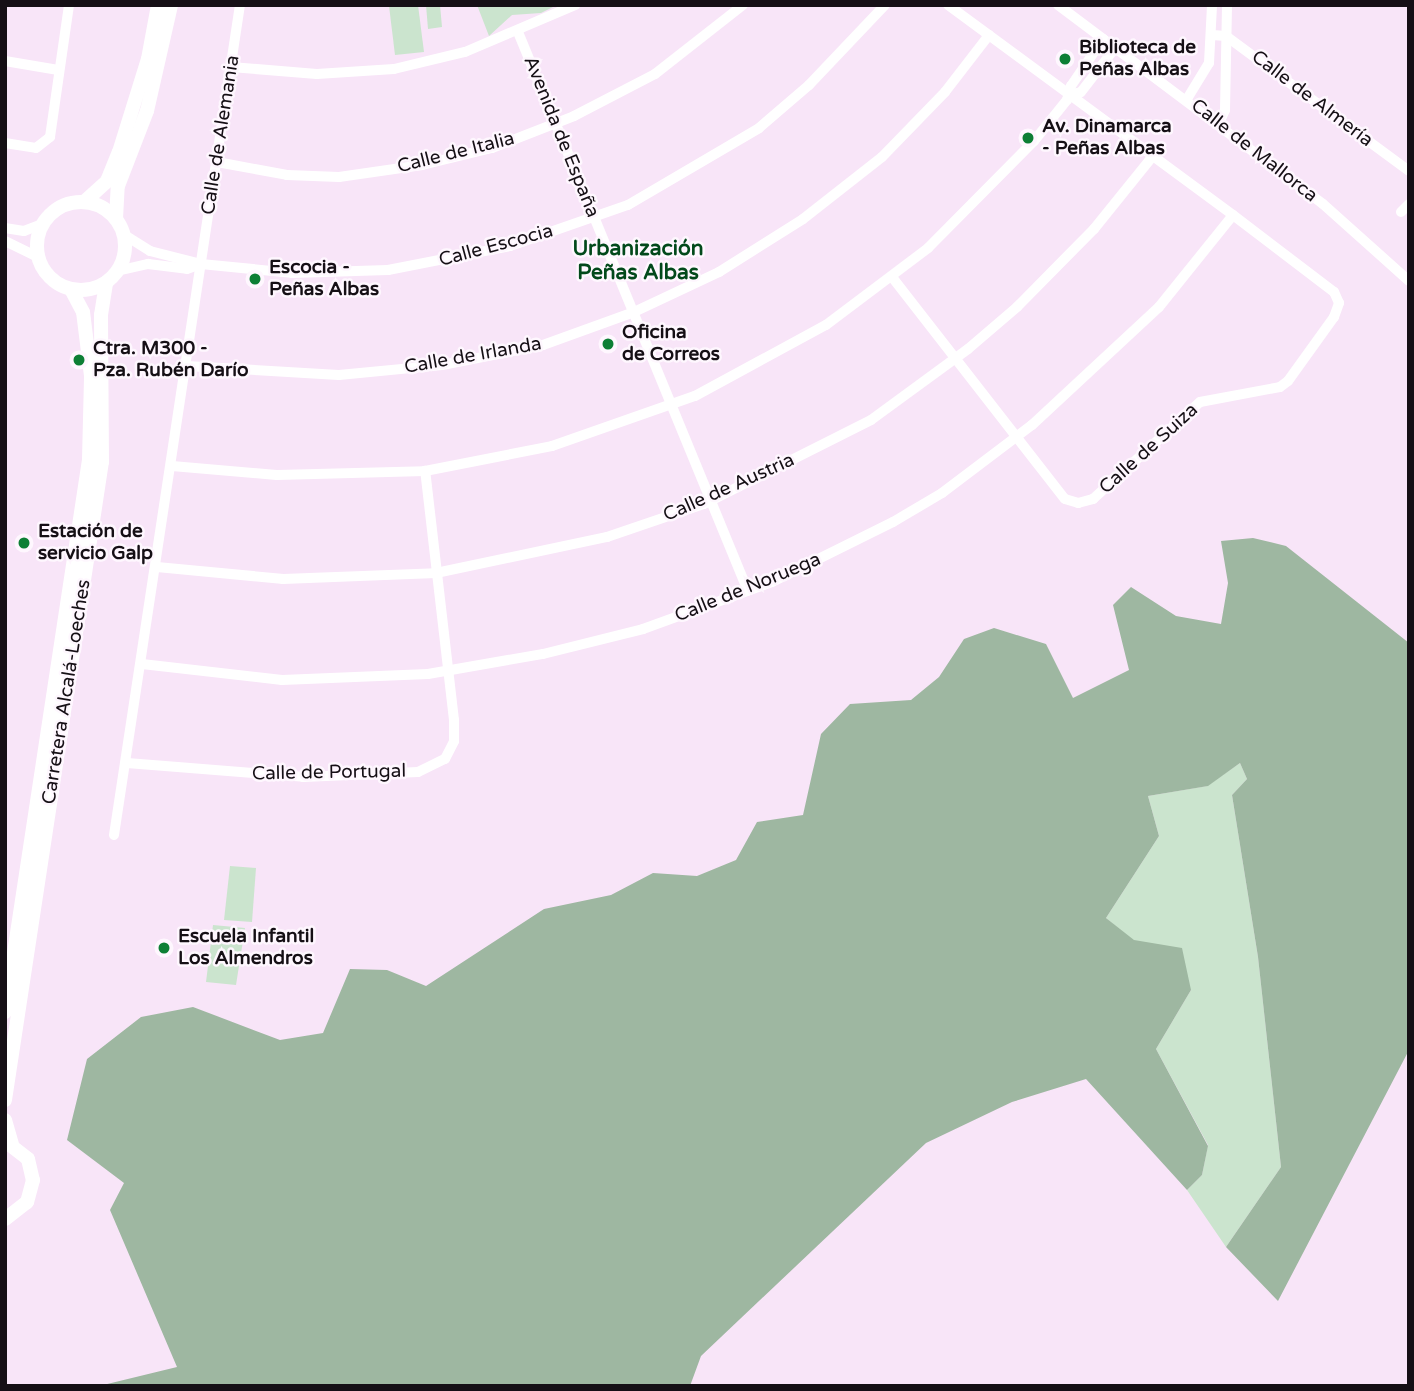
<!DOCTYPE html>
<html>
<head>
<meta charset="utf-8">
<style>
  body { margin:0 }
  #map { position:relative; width:1414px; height:1391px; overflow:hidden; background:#f8e5f8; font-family:"Varela Round",sans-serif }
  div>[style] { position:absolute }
  .green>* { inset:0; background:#cbe4ce }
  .forest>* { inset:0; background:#9eb7a1 }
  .street>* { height:10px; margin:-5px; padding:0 5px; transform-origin:5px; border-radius:5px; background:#fff }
  .secondary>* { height:14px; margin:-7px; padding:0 7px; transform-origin:7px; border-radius:7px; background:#fff }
  .secondary>.ring { margin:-7px; padding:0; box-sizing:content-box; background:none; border:14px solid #fff; border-radius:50% }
  .dots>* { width:19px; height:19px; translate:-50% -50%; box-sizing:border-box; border:4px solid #fef7fe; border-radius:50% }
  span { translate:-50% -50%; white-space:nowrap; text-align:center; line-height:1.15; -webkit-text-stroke:5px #fef7fe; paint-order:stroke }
  .poi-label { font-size:19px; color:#150f15; font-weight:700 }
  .left { translate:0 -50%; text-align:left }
  .street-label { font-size:19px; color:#150f15 }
  .neighbourhood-label { font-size:21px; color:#02491b; font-weight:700 }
  .frame { position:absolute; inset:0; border:7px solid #150f15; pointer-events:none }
</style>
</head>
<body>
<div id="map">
  <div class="green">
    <div style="clip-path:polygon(418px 5px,424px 52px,395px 55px,389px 6px)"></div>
    <div style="clip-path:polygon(426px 5px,440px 5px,442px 27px,428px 29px)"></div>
    <div style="clip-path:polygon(477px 5px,557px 5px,541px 13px,512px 15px,489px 36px)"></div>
    <div style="clip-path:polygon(1240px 763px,1247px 779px,1232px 795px,1258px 957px,1281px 1167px,1226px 1247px,1187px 1190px,1202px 1175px,1208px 1145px,1156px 1049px,1191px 990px,1106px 918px,1159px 836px,1148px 796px,1207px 786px)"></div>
    <div style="clip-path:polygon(230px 866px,256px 868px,252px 922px,224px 920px)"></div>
    <div style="clip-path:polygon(213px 925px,245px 928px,236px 985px,206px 982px)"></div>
  </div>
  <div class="forest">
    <div style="clip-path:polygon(1253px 538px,1286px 546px,1409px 643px,1409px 1050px,1278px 1301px,1226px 1247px,1281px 1167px,1258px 957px,1232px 795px,1247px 779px,1240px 763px,1208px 786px,1148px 796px,1159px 836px,1106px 918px,1134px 940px,1182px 948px,1191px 990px,1156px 1049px,1208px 1146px,1202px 1175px,1187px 1190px,1086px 1079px,1012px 1102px,926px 1143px,701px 1356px,690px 1386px,99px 1386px,177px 1367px,110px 1210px,124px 1183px,67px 1140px,87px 1059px,141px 1017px,193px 1007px,280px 1040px,323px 1033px,350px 969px,387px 970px,426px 986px,544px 909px,611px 895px,653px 873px,697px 876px,736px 860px,757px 822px,803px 815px,821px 734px,850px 704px,911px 700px,939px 677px,964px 639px,994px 628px,1046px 644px,1073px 698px,1129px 670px,1113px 605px,1131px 587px,1176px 616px,1221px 624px,1228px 583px,1221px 541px)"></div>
  </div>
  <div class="street">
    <div style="left:1058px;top:5px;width:331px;rotate:36.9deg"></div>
    <div style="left:1323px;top:204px;width:115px;rotate:41.8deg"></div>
    <div style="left:518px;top:32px;width:604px;rotate:67.64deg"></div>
    <div style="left:1212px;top:35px;width:14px;rotate:4deg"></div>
    <div style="left:1226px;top:36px;width:227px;rotate:36.4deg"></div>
    <div style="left:5px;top:61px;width:54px;rotate:9.6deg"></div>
    <div style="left:231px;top:67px;width:86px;rotate:4.7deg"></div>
    <div style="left:317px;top:74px;width:77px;rotate:-3.7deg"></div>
    <div style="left:394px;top:69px;width:73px;rotate:-13.5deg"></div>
    <div style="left:465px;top:52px;width:120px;rotate:-23.1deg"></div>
    <div style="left:1070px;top:95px;width:11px;rotate:-15deg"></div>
    <div style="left:1081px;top:92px;width:56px;rotate:-52.3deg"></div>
    <div style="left:1187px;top:99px;width:42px;rotate:-58.6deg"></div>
    <div style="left:1209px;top:63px;width:58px;rotate:-87deg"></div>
    <div style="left:1219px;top:123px;width:14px;rotate:-65deg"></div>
    <div style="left:1225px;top:110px;width:105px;rotate:-88.9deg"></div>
    <div style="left:5px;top:143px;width:31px;rotate:9deg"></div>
    <div style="left:36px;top:148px;width:18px;rotate:-38deg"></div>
    <div style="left:50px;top:137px;width:133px;rotate:-81.8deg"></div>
    <div style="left:217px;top:162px;width:71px;rotate:10.5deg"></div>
    <div style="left:287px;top:175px;width:52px;rotate:2.2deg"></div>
    <div style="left:339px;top:177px;width:84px;rotate:-8.2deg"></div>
    <div style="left:422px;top:165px;width:72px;rotate:-13.7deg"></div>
    <div style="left:492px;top:148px;width:88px;rotate:-21.3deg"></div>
    <div style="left:574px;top:116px;width:91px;rotate:-27.4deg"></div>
    <div style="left:655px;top:74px;width:112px;rotate:-38.1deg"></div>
    <div style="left:1401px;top:212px;width:11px;rotate:-45deg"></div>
    <div style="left:5px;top:228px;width:19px;rotate:9deg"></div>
    <div style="left:24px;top:231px;width:19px;rotate:-21deg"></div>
    <div style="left:123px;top:234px;width:32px;rotate:32deg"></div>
    <div style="left:150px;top:251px;width:53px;rotate:14.3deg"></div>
    <div style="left:201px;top:264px;width:91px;rotate:5.6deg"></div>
    <div style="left:292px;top:273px;width:96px;rotate:-1.8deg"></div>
    <div style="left:388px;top:270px;width:124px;rotate:-11.1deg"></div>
    <div style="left:510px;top:246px;width:125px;rotate:-19.2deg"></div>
    <div style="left:628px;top:205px;width:152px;rotate:-30.4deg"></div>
    <div style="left:759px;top:128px;width:66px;rotate:-40.7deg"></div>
    <div style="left:809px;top:85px;width:110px;rotate:-46.5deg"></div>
    <div style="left:5px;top:241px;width:37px;rotate:26deg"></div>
    <div style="left:117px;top:271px;width:32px;rotate:-13deg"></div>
    <div style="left:148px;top:264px;width:39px;rotate:7deg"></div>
    <div style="left:187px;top:269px;width:15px;rotate:-20deg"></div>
    <div style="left:892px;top:277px;width:281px;rotate:52.1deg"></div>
    <div style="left:1065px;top:499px;width:14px;rotate:17deg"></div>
    <div style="left:1078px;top:503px;width:16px;rotate:-15deg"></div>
    <div style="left:1093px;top:499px;width:144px;rotate:-42.2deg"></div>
    <div style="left:1200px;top:402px;width:81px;rotate:-10.6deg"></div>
    <div style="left:1280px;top:387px;width:10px;rotate:-37deg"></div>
    <div style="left:1288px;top:381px;width:79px;rotate:-54.3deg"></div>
    <div style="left:1334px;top:317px;width:15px;rotate:-70deg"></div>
    <div style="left:1339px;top:303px;width:12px;rotate:-114deg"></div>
    <div style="left:1334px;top:292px;width:127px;rotate:-142.7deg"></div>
    <div style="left:1233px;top:215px;width:354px;rotate:-143.6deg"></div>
    <div style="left:187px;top:366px;width:152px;rotate:3.4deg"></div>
    <div style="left:339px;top:375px;width:103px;rotate:-5.5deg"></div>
    <div style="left:442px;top:365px;width:103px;rotate:-11.2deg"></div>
    <div style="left:543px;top:345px;width:97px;rotate:-19.9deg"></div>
    <div style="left:634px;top:312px;width:94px;rotate:-25.2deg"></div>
    <div style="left:719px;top:272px;width:99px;rotate:-32.2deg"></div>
    <div style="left:803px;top:219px;width:100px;rotate:-38.1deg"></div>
    <div style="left:882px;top:157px;width:91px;rotate:-45.9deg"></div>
    <div style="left:945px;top:92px;width:72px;rotate:-52.3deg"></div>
    <div style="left:172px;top:466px;width:105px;rotate:4.9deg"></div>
    <div style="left:277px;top:475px;width:148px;rotate:-1.5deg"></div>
    <div style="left:425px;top:471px;width:129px;rotate:-11.1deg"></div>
    <div style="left:552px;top:446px;width:151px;rotate:-19.3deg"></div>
    <div style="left:695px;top:396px;width:149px;rotate:-28.5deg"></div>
    <div style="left:826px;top:325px;width:128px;rotate:-37deg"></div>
    <div style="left:928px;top:248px;width:151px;rotate:-45.3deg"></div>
    <div style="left:1034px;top:141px;width:53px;rotate:-51.2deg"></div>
    <div style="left:1067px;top:100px;width:15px;rotate:-74deg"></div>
    <div style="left:1071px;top:86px;width:57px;rotate:-55.8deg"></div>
    <div style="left:157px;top:567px;width:127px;rotate:5.4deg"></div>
    <div style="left:283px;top:579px;width:153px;rotate:-2.2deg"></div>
    <div style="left:436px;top:573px;width:175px;rotate:-11.9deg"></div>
    <div style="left:607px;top:537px;width:102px;rotate:-18.8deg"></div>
    <div style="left:704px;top:504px;width:187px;rotate:-26.7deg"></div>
    <div style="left:871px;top:420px;width:120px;rotate:-36.2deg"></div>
    <div style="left:968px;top:349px;width:65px;rotate:-40.6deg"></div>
    <div style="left:1017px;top:307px;width:110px;rotate:-45.4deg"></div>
    <div style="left:1094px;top:229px;width:92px;rotate:-51.1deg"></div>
    <div style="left:142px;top:664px;width:141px;rotate:6.5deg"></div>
    <div style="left:282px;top:680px;width:146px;rotate:-2.4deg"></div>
    <div style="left:428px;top:674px;width:117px;rotate:-9.9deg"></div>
    <div style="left:543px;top:654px;width:103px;rotate:-14deg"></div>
    <div style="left:643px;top:629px;width:137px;rotate:-20deg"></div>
    <div style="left:772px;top:582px;width:135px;rotate:-26.4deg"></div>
    <div style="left:893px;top:522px;width:57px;rotate:-30.6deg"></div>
    <div style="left:942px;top:493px;width:113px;rotate:-37.1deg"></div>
    <div style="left:1032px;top:425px;width:173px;rotate:-42.9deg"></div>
    <div style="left:1159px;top:307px;width:118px;rotate:-51.2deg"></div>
    <div style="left:127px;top:763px;width:177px;rotate:4.5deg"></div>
    <div style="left:303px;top:777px;width:115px;rotate:-2.5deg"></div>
    <div style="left:418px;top:772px;width:30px;rotate:-26deg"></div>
    <div style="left:445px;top:759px;width:20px;rotate:-63deg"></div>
    <div style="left:454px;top:741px;width:21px;rotate:-90deg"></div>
    <div style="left:454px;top:720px;width:251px;rotate:-96.6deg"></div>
    <div style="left:114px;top:835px;width:840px;rotate:-81.37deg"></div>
  </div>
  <div class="secondary">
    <div class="ring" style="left:37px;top:202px;width:74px;height:74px"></div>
    <div style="left:84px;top:202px;width:31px;rotate:-42deg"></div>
    <div style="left:107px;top:181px;width:31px;rotate:-68deg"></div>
    <div style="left:119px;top:152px;width:97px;rotate:-72.7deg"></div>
    <div style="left:148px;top:59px;width:55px;rotate:-79.5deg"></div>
    <div style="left:116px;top:219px;width:33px;rotate:-87deg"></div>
    <div style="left:118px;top:186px;width:80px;rotate:-68.9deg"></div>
    <div style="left:147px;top:111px;width:109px;rotate:-77.2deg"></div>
    <div style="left:5px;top:1012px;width:558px;rotate:-81.35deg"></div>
    <div style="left:89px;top:460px;width:84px;rotate:-88.6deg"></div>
    <div style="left:91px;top:376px;width:64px;rotate:-97.1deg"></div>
    <div style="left:83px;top:312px;width:26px;rotate:-118deg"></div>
    <div style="left:5px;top:1100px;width:645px;rotate:-81.36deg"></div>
    <div style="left:102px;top:462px;width:147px;rotate:-90.4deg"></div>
    <div style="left:101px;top:315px;width:33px;rotate:-81deg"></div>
    <div style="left:5px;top:1120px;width:25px;rotate:74deg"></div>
    <div style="left:5px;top:1141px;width:29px;rotate:38deg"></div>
    <div style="left:28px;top:1159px;width:22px;rotate:77deg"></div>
    <div style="left:33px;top:1180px;width:23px;rotate:105deg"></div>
    <div style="left:27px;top:1202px;width:28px;rotate:142deg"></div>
  </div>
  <div class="dots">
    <div style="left:1065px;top:59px;background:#0d7f35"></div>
    <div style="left:1028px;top:138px;background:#0d7f35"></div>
    <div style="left:255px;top:279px;background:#0d7f35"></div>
    <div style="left:608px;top:344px;background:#0d7f35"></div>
    <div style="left:79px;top:360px;background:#0d7f35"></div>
    <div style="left:24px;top:543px;background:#0d7f35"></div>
    <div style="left:164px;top:948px;background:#0d7f35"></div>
  </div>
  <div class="poi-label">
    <span class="left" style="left:1079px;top:59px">Biblioteca de<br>Peñas Albas</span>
    <span class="left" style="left:1042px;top:138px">Av. Dinamarca<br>- Peñas Albas</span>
    <span class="left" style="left:269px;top:279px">Escocia -<br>Peñas Albas</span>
    <span class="left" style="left:622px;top:344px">Oficina<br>de Correos</span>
    <span class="left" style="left:93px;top:360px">Ctra. M300 -<br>Pza. Rubén Darío</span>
    <span class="left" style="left:38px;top:543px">Estación de<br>servicio Galp</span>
    <span class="left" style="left:178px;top:948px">Escuela Infantil<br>Los Almendros</span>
  </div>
  <div class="street-label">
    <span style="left:1312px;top:99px;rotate:37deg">Calle de Almería</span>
    <span style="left:221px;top:135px;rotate:-81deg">Calle de Alemania</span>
    <span style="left:561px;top:137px;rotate:68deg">Avenida de España</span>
    <span style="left:1254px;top:151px;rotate:38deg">Calle de Mallorca</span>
    <span style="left:456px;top:153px;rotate:-14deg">Calle de Italia</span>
    <span style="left:496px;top:246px;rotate:-15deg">Calle Escocia</span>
    <span style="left:473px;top:356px;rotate:-10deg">Calle de Irlanda</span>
    <span style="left:1149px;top:449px;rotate:-42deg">Calle de Suiza</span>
    <span style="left:729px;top:488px;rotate:-24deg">Calle de Austria</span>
    <span style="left:748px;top:588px;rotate:-22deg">Calle de Noruega</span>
    <span style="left:67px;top:692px;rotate:-81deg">Carretera Alcalá-Loeches</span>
    <span style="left:329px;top:773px;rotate:-1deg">Calle de Portugal</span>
  </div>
  <div class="neighbourhood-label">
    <span style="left:638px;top:261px">Urbanización<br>Peñas Albas</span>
  </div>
  <div class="frame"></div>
</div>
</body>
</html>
